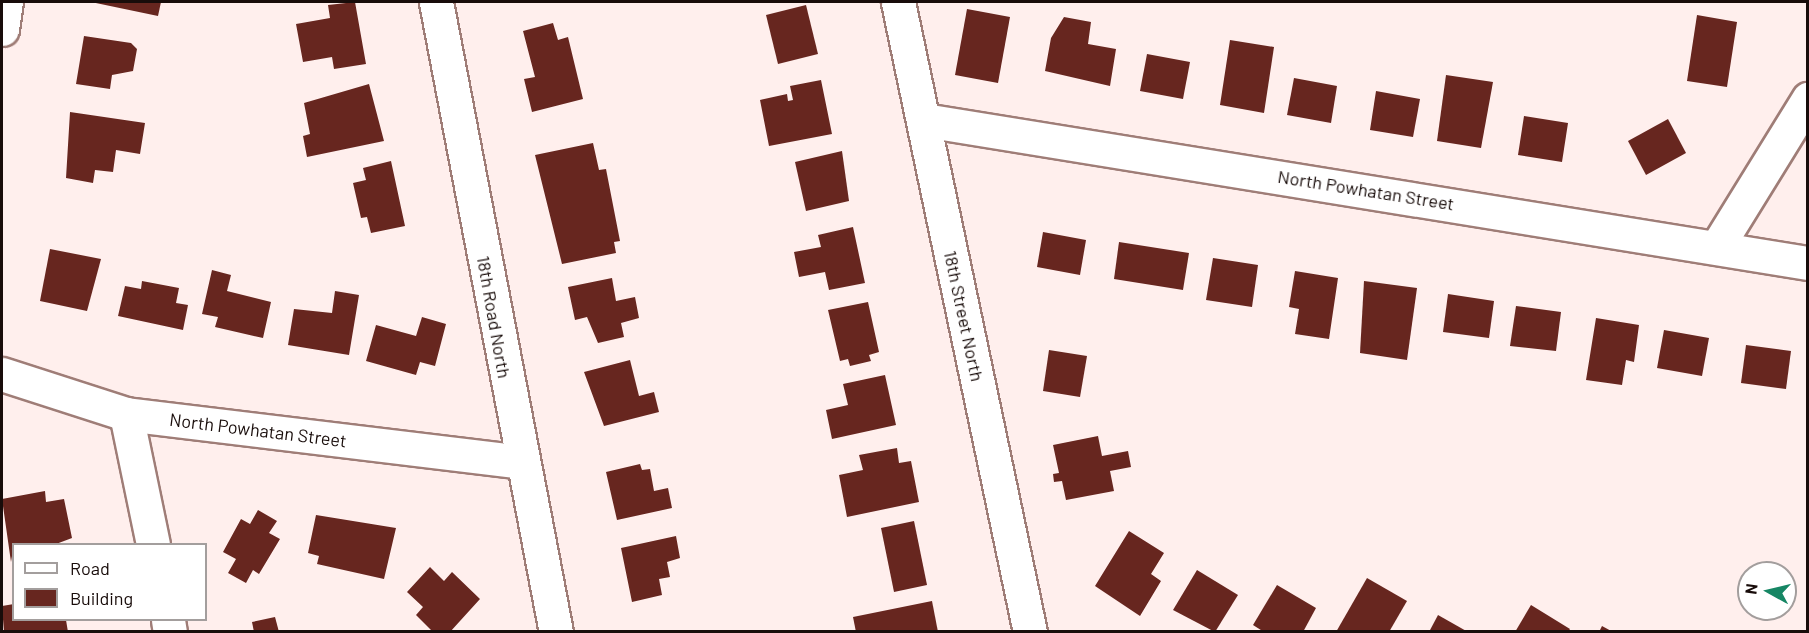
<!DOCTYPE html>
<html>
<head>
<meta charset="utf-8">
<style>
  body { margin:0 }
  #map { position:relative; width:1809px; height:633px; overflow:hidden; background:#ffefed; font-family:Barlow,sans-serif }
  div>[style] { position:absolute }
  .building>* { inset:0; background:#67261f }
  .roads { filter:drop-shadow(2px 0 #9f7d77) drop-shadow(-2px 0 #9f7d77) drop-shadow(0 2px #9f7d77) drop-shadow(0 -2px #9f7d77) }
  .street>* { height:33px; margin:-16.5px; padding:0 16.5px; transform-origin:16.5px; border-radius:16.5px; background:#fff }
  .secondary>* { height:33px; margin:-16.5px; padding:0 16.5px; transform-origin:16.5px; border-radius:16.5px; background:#fff }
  span { translate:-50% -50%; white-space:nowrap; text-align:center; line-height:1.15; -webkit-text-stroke:6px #fff; paint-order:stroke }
  .street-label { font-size:18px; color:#180c0a }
  .frame { position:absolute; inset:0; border:3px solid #180c0a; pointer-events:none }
  .legend { position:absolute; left:12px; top:543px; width:195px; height:78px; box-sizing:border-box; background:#fff; border:2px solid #a39e9d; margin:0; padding:8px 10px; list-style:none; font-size:18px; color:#180c0a }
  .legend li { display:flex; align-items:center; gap:12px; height:30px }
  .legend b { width:30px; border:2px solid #a39e9d }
  .north { position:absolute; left:1737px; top:561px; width:60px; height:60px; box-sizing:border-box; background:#fff; border:2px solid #a39e9d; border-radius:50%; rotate:278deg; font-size:16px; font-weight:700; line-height:24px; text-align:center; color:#180c0a }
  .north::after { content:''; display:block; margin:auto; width:21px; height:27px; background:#168664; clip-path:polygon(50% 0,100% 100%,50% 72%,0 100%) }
</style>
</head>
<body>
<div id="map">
  <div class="building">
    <div style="clip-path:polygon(91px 2px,161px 2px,158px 16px)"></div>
    <div style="clip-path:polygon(355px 2px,366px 64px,334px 69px,332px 57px,303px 62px,296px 24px,330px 18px,328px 5px)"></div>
    <div style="clip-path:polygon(806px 5px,818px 54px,778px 64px,766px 15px)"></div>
    <div style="clip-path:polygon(967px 9px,1010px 17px,998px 83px,955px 75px)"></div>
    <div style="clip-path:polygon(1697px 15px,1737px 22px,1727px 87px,1687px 81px)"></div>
    <div style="clip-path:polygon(1064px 17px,1091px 22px,1088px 44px,1116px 49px,1110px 86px,1045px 71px,1051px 38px)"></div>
    <div style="clip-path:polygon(553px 23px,558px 40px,568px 37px,583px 99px,532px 112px,524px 79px,535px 77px,523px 31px)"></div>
    <div style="clip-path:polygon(84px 36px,131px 43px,137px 49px,133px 71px,112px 75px,110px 89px,76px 84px)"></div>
    <div style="clip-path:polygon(1230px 40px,1274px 47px,1264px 113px,1220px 105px)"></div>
    <div style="clip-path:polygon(1147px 54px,1190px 62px,1183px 99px,1140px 91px)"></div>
    <div style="clip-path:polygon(1446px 75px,1493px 82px,1481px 148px,1437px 141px)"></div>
    <div style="clip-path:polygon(1294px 78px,1337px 86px,1331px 123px,1287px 115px)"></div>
    <div style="clip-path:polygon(821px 80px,832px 134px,769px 146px,760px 100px,787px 94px,788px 101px,793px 100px,790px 86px)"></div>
    <div style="clip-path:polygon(369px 84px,384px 141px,307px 157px,303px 136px,310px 134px,304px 103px)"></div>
    <div style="clip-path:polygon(1376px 91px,1420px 99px,1413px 137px,1370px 130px)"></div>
    <div style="clip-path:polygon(70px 112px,145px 123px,140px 154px,116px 150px,113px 172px,95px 170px,93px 183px,66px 178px)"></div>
    <div style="clip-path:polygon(1524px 116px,1568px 123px,1562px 162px,1518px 155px)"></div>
    <div style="clip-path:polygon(1668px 119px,1686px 153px,1646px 175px,1628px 141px)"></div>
    <div style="clip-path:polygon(593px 143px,599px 170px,606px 169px,620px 241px,614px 242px,616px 253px,562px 264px,535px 155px)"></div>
    <div style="clip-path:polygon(842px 151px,849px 201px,806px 211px,795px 162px)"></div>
    <div style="clip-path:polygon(391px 161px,405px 226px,371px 233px,367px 217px,361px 218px,353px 183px,366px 180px,363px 168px)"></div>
    <div style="clip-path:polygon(853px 227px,865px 283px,829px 290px,825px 272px,799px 277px,794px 252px,821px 247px,818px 235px)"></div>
    <div style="clip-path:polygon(1043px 232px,1086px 240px,1080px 275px,1037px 267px)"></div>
    <div style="clip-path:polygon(1119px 242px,1189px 253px,1183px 290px,1114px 279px)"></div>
    <div style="clip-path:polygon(50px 249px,101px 259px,87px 311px,40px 301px)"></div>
    <div style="clip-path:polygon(1213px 258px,1258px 265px,1252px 307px,1206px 300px)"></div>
    <div style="clip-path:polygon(212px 270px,231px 275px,227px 291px,271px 302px,263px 338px,215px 327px,218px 317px,202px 314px)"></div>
    <div style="clip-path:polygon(1295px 271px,1338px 278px,1329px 339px,1295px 334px,1299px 309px,1289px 307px)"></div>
    <div style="clip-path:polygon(612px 278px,616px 301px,635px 297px,639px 318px,621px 323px,624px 337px,598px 343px,587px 317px,575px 320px,568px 287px)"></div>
    <div style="clip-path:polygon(142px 281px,179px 288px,176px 303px,188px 305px,183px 330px,118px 316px,125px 286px,141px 289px)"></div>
    <div style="clip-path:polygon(1364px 281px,1417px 288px,1407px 360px,1360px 353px)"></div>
    <div style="clip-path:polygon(335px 291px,359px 295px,349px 355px,288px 345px,294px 309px,332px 313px)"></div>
    <div style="clip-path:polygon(1448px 294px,1494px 301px,1489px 338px,1443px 332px)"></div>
    <div style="clip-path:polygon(868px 302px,879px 352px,869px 355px,871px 361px,850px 366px,848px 359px,840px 361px,828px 310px)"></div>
    <div style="clip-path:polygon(1516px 306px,1561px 312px,1556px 351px,1510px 346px)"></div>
    <div style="clip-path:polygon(422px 317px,446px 324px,435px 366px,420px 362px,416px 375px,366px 361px,376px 325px,416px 336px)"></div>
    <div style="clip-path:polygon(1596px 318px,1639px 325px,1634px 362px,1626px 360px,1622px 385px,1586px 380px)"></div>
    <div style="clip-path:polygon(1664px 330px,1709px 338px,1702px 376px,1657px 368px)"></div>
    <div style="clip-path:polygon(1746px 345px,1791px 351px,1786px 389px,1741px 383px)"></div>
    <div style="clip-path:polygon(1049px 350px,1087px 356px,1080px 397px,1043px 391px)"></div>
    <div style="clip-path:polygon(630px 360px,639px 396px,654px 392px,659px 412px,604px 426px,584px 372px)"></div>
    <div style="clip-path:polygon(885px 375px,896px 425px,832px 439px,826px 410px,848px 405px,843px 384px)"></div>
    <div style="clip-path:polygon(1098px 436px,1102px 456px,1128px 451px,1131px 467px,1110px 471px,1114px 491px,1066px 500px,1062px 481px,1054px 482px,1053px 474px,1059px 473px,1053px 445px)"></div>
    <div style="clip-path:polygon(897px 448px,899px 463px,911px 461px,919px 502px,847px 517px,839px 475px,863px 470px,859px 455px)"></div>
    <div style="clip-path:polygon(640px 464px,642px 470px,650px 469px,654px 491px,668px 488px,672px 508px,617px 520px,606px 472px)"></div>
    <div style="clip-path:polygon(45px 491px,46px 502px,64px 499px,72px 538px,56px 544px,14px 544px,11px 562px,2px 499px)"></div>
    <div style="clip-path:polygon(258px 510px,277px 521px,269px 533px,280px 539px,259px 574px,253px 570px,246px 583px,228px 573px,236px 559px,223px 552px,241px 519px,250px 524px)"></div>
    <div style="clip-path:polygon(316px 515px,396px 528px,384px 579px,317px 564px,319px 556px,308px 553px)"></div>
    <div style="clip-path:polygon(914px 521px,927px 585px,894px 592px,881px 528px)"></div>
    <div style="clip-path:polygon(1129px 531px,1164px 553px,1151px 574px,1161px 581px,1140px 616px,1095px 586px)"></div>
    <div style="clip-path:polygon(676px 536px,680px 558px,667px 562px,670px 577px,659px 579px,662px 595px,632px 602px,621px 548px)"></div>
    <div style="clip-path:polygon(430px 567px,444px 581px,452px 572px,480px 599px,450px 632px,433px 632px,416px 615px,423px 607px,407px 592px)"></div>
    <div style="clip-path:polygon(1197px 570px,1238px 595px,1215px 632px,1173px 610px)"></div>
    <div style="clip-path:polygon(1367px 578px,1407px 601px,1389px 632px,1336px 632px)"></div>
    <div style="clip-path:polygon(1277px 585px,1316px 608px,1303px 632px,1264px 632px,1253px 625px)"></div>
    <div style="clip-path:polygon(932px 601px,938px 632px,856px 632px,853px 617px)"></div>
    <div style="clip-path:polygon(14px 604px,14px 620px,66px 620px,68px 632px,4px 632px,2px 606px)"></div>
    <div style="clip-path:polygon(1531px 605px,1570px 629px,1568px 632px,1515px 632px)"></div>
    <div style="clip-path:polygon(1438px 615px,1468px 632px,1429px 632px)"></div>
    <div style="clip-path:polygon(275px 617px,279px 632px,254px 632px,252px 622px)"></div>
    <div style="clip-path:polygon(1602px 626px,1613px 632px,1599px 632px)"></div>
  </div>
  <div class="roads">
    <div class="street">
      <div style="left:436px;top:2px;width:641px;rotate:79.22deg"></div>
      <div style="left:898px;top:2px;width:644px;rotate:78.17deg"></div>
      <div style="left:924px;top:120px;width:895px;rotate:9.19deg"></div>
      <div style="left:1718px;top:245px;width:172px;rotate:-58.3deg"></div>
      <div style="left:2px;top:374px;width:130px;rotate:17.9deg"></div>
      <div style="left:126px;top:414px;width:397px;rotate:6.9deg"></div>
      <div style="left:126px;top:414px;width:133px;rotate:78.3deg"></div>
      <div style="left:168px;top:620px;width:12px;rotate:81deg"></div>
    </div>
    <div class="secondary">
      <div style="left:2px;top:29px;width:27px;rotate:-82deg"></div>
    </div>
  </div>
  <div class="street-label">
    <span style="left:1366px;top:190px;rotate:9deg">North Powhatan Street</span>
    <span style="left:964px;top:316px;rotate:78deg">18th Street North</span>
    <span style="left:494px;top:317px;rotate:80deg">18th Road North</span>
    <span style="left:258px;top:430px;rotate:7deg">North Powhatan Street</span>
  </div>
  <div class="frame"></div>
  <ul class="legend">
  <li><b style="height:8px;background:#fff"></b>Road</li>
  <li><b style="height:16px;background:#67261f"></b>Building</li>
  </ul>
  <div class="north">N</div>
</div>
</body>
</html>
